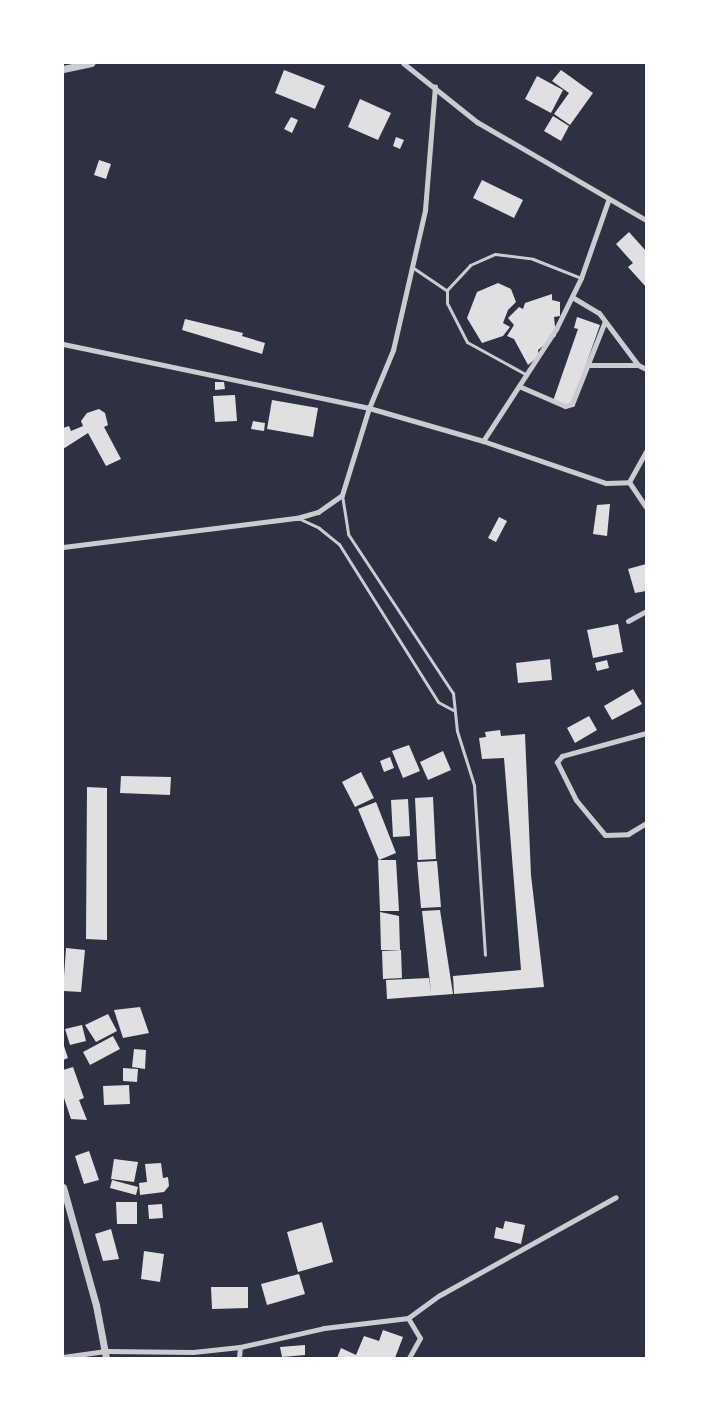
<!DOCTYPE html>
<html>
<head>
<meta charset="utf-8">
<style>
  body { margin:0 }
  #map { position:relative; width:709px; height:1421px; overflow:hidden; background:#2d3142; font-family:Quicksand,sans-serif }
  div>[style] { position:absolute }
  .building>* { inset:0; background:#e0e0e3 }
  .service>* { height:3px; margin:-1.5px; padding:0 1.5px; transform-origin:1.5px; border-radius:1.5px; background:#caccd0 }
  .minor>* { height:5px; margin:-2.5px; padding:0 2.5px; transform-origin:2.5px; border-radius:2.5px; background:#caccd0 }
  .tertiary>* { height:7px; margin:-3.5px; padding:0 3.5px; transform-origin:3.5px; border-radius:3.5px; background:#caccd0 }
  span { translate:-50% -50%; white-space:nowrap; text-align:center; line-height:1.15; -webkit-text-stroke:4.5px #fff; paint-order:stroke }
  .frame { position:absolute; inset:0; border:64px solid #fff; pointer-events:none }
</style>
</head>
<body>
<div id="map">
  <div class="building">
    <div style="clip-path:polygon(284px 70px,325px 86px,315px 109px,275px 93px)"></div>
    <div style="clip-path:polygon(561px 70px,593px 93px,570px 125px,554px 114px,569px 93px,552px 81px)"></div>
    <div style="clip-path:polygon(537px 76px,563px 90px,551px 113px,525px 99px)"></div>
    <div style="clip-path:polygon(360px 99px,391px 113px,378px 140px,348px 127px)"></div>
    <div style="clip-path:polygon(553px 116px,569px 126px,561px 141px,544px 131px)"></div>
    <div style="clip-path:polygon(291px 117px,298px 120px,292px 133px,284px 129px)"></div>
    <div style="clip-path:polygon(396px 137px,404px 140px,400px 149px,393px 146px)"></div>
    <div style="clip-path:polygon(99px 160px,111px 164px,106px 179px,94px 175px)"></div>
    <div style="clip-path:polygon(482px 180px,523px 200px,514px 218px,473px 198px)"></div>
    <div style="clip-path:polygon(629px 232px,646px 251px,646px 287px,628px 267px,633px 263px,616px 244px)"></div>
    <div style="clip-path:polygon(498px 283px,511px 289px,516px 302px,508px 310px,503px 323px,510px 327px,503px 336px,482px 343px,467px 318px,477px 292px)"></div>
    <div style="clip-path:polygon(552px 294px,552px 300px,560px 302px,560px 316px,554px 317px,556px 336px,538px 350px,539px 356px,528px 365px,514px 339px,507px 336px,514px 325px,508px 318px,519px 307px,523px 309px,525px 303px)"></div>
    <div style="clip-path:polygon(577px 317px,600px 325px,571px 407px,553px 401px,578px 329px,574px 328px)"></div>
    <div style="clip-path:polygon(185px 319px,243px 333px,242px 336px,265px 343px,262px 354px,182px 330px)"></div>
    <div style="clip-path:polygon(215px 382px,224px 382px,225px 389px,215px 390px)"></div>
    <div style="clip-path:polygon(235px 395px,237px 421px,215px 422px,213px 396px)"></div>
    <div style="clip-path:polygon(272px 400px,318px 408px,313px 437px,267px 429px)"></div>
    <div style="clip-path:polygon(99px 409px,105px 413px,108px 425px,104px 427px,121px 459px,106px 466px,88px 433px,63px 449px,63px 428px,69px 426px,71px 431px,83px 426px,81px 421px,87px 413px)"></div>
    <div style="clip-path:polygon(253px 421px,265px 423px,264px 431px,251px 429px)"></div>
    <div style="clip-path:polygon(610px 504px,607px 536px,593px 534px,597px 505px)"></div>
    <div style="clip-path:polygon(499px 517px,507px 521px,496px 542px,488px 538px)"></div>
    <div style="clip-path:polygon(646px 564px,646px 591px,635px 593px,628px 569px)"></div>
    <div style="clip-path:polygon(618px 624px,623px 652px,593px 658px,587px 630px)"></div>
    <div style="clip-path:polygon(550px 659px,552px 680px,518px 683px,516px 663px)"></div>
    <div style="clip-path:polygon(607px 660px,609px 668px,597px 671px,595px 663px)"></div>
    <div style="clip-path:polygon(633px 689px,642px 704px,612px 720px,604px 706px)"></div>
    <div style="clip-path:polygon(589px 716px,597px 730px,575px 743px,567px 728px)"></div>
    <div style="clip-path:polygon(500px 730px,501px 736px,525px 734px,531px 875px,544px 987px,454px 994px,453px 976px,521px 970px,504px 758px,482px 759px,479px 738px,486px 737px,485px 732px)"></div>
    <div style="clip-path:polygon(409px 745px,420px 771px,403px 778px,392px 751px)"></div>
    <div style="clip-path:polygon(443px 751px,451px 770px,428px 780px,420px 762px)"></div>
    <div style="clip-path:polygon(390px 757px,394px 768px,384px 772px,380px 761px)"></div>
    <div style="clip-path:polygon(361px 772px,374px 798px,355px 807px,342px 782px)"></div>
    <div style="clip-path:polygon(121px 776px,171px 777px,170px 795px,120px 793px)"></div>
    <div style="clip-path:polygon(87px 787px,107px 788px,107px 940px,86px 939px)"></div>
    <div style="clip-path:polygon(433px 797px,436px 859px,418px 860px,415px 798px)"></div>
    <div style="clip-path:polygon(408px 799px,410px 836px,393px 837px,391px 800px)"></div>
    <div style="clip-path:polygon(376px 802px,396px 853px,379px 860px,358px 809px)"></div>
    <div style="clip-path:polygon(378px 860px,396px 860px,399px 911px,380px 911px)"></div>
    <div style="clip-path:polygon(437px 861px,441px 907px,421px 908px,417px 862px)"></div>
    <div style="clip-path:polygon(440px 910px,453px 994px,387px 999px,386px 980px,429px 978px,431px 992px,422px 911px)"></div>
    <div style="clip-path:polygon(380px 912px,399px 916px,400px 950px,381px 950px)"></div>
    <div style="clip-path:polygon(66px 948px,85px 950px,81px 992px,63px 991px)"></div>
    <div style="clip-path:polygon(401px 950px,402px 978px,383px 979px,382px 951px)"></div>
    <div style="clip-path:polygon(140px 1007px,149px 1033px,123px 1038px,114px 1010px)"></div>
    <div style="clip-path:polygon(108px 1014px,117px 1031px,96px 1042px,85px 1025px)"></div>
    <div style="clip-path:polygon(82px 1025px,86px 1041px,70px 1045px,65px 1029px)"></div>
    <div style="clip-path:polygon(113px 1036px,120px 1049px,90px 1065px,83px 1052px)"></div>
    <div style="clip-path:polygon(63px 1043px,68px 1058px,63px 1060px)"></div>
    <div style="clip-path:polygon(134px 1049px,146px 1050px,145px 1069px,132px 1067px)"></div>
    <div style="clip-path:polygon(73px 1067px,84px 1098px,79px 1100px,87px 1120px,71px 1119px,63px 1095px,63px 1070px)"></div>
    <div style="clip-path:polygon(123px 1068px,138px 1069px,137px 1082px,123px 1081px)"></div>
    <div style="clip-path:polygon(129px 1085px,130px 1104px,104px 1105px,103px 1086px)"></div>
    <div style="clip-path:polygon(89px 1151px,99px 1180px,84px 1184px,75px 1156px)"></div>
    <div style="clip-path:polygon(114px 1159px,138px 1162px,134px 1182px,111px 1179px)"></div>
    <div style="clip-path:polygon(161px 1163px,163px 1178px,168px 1177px,169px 1186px,164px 1192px,140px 1195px,139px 1183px,147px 1182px,145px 1164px)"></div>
    <div style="clip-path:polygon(112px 1180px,138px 1187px,136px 1195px,110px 1188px)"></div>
    <div style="clip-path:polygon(116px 1202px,137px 1202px,137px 1224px,117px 1224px)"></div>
    <div style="clip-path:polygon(162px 1204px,163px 1218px,149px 1219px,148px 1205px)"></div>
    <div style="clip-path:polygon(505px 1221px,525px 1225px,521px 1244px,494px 1238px,496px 1227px,503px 1229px)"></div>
    <div style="clip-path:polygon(322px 1222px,333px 1262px,298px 1272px,287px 1232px)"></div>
    <div style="clip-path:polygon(111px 1229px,119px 1259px,103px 1261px,95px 1234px)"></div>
    <div style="clip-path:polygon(144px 1251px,164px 1254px,160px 1282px,141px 1279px)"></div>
    <div style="clip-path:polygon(299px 1274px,305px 1294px,267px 1305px,261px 1284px)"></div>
    <div style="clip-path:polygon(211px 1287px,248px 1287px,248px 1308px,212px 1309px)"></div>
    <div style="clip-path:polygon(383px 1330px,403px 1337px,395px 1358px,337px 1358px,341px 1348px,356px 1355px,364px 1336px,379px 1341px)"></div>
    <div style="clip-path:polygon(305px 1345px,305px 1355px,282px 1357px,280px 1347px)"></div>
  </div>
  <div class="service">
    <div style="left:412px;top:267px;width:41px;rotate:34.1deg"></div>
    <div style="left:527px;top:375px;width:68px;rotate:-151.2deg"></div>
    <div style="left:467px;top:342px;width:44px;rotate:-117.1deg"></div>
    <div style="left:447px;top:303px;width:13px;rotate:-90deg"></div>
    <div style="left:447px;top:290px;width:34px;rotate:-47deg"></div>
    <div style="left:470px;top:265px;width:27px;rotate:-24deg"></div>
    <div style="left:495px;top:254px;width:38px;rotate:7deg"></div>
    <div style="left:533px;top:259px;width:52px;rotate:21.6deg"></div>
    <div style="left:342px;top:495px;width:39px;rotate:81deg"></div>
    <div style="left:348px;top:534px;width:191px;rotate:56.6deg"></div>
    <div style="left:453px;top:693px;width:38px;rotate:84deg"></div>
    <div style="left:457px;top:731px;width:57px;rotate:72.5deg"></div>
    <div style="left:474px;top:785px;width:170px;rotate:86.3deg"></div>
    <div style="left:298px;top:518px;width:23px;rotate:25deg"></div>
    <div style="left:319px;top:528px;width:26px;rotate:39deg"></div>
    <div style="left:339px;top:544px;width:186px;rotate:57.9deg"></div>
    <div style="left:438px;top:702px;width:17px;rotate:28deg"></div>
  </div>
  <div class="minor">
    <div style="left:403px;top:63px;width:95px;rotate:38.6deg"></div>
    <div style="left:477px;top:122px;width:195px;rotate:30.1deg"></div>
    <div style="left:572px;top:297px;width:31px;rotate:31deg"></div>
    <div style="left:599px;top:313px;width:65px;rotate:53.1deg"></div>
    <div style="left:638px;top:365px;width:9px;rotate:27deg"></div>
    <div style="left:63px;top:344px;width:313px;rotate:11.8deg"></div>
    <div style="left:369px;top:408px;width:119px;rotate:16.1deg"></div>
    <div style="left:483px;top:441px;width:130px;rotate:18.9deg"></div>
    <div style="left:606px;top:483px;width:23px;rotate:-2deg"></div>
    <div style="left:629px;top:482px;width:35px;rotate:-61deg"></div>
    <div style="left:589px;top:365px;width:49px"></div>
    <div style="left:521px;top:387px;width:48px;rotate:23.4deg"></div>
    <div style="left:565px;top:406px;width:7px;rotate:-16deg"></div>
    <div style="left:572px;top:404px;width:89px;rotate:-68.3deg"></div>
    <div style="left:483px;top:441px;width:134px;rotate:-56.9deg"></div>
    <div style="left:556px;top:329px;width:57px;rotate:-63.9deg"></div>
    <div style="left:581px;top:278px;width:82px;rotate:-70.7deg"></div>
    <div style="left:629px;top:482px;width:30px;rotate:56deg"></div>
    <div style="left:63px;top:547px;width:236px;rotate:-7.1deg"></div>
    <div style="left:297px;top:518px;width:22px;rotate:-16deg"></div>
    <div style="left:318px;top:512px;width:29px;rotate:-35deg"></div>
    <div style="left:342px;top:495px;width:91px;rotate:-72.8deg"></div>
    <div style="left:369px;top:408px;width:63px;rotate:-67.5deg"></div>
    <div style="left:393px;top:350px;width:144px;rotate:-77.1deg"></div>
    <div style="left:425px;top:210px;width:124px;rotate:-85.4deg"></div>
    <div style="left:628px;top:621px;width:21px;rotate:-29deg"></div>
    <div style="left:646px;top:733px;width:87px;rotate:164.7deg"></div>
    <div style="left:562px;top:756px;width:8px;rotate:130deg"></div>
    <div style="left:557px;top:762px;width:42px;rotate:63.4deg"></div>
    <div style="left:576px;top:800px;width:45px;rotate:50.4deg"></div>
    <div style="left:605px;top:835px;width:23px;rotate:-2deg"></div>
    <div style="left:628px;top:834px;width:21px;rotate:-31deg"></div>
    <div style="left:408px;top:1318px;width:39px;rotate:-36deg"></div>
    <div style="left:440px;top:1295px;width:201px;rotate:-29.1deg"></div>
    <div style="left:63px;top:1357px;width:43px;rotate:-7.9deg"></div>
    <div style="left:106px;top:1351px;width:87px;rotate:0.7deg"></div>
    <div style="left:193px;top:1352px;width:47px;rotate:-6.1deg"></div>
    <div style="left:240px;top:1347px;width:86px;rotate:-12.7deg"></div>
    <div style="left:324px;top:1328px;width:85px;rotate:-6.8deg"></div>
    <div style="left:408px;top:1318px;width:23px;rotate:59deg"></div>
    <div style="left:420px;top:1338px;width:23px;rotate:119deg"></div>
    <div style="left:239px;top:1358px;width:11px;rotate:-85deg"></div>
  </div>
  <div class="tertiary">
    <div style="left:63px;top:69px;width:29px;rotate:-12deg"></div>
    <div style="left:63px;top:1187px;width:123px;rotate:74.4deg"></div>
    <div style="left:96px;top:1305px;width:54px;rotate:79.3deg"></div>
  </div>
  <div class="frame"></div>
</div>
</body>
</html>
